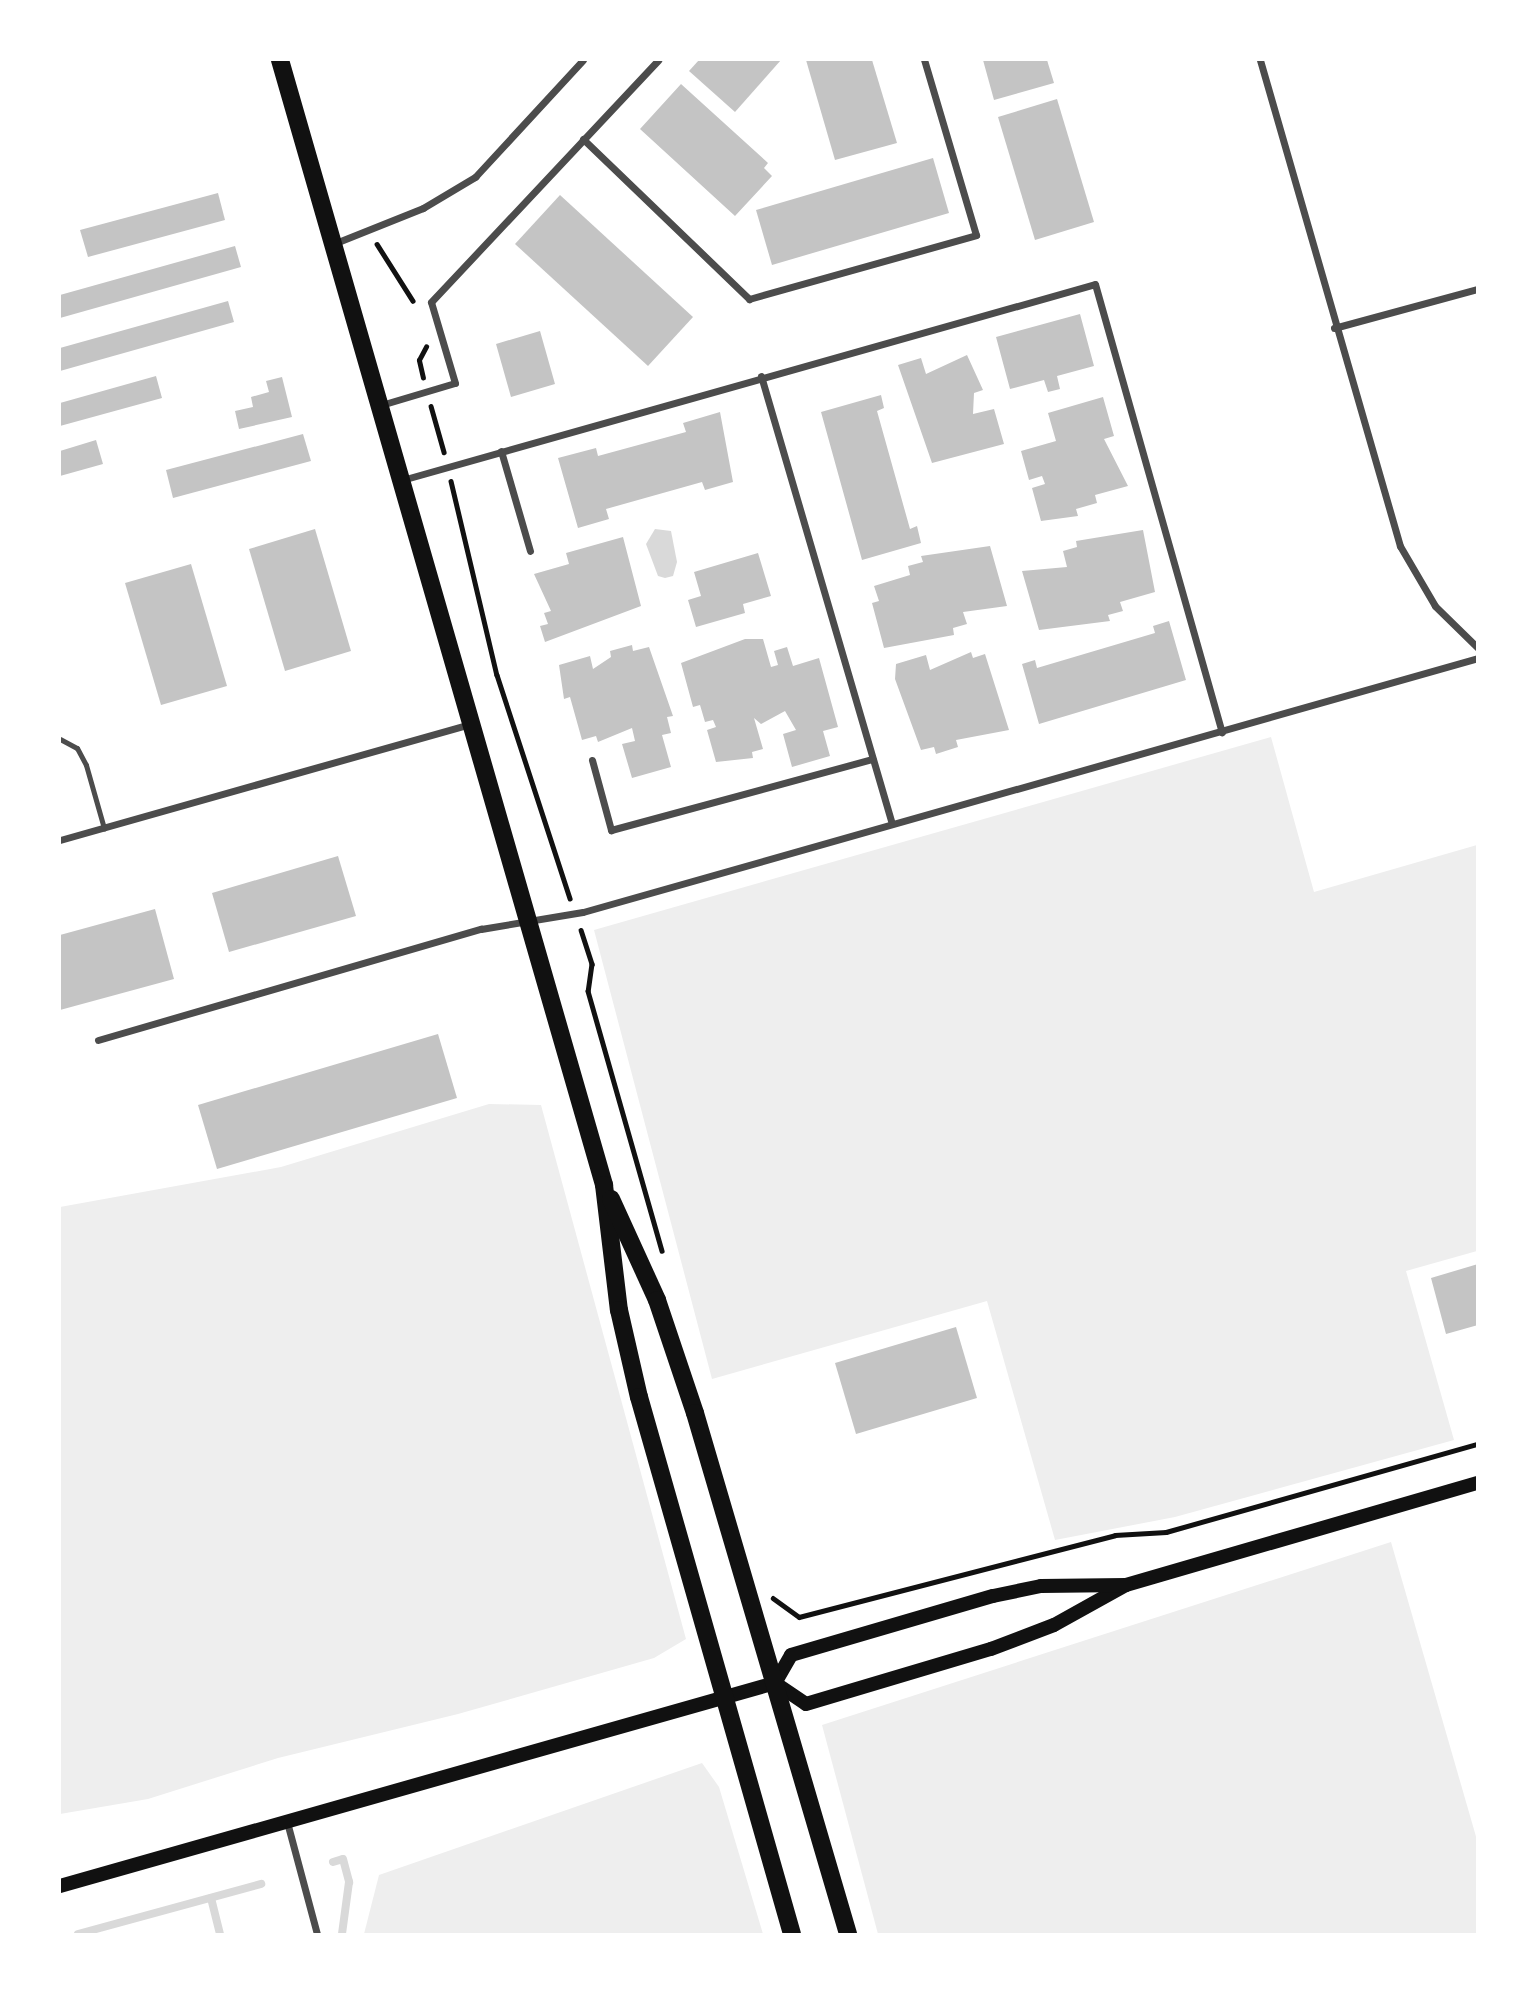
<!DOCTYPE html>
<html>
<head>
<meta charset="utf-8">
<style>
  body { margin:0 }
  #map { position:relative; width:1537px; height:1994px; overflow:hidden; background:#fff; font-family:Ubuntu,sans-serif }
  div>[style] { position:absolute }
  .green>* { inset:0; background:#eee }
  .water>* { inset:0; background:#d9d9d9 }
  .stream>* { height:8px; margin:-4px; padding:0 4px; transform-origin:4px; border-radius:4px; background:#d9d9d9 }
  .building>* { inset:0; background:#c4c4c4 }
  .path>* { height:4.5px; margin:-2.25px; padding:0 2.25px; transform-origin:2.25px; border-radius:2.25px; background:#111 }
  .service>* { height:5px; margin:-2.5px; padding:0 2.5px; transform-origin:2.5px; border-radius:2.5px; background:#4c4c4c }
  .minor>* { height:7px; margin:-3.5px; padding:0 3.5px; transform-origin:3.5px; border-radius:3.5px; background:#4c4c4c }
  .secondary>* { height:14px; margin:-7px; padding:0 7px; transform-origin:7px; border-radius:7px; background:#111 }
  .primary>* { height:18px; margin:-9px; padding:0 9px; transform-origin:9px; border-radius:9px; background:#111 }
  span { translate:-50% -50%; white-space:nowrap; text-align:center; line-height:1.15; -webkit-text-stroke:5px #fff; paint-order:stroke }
  .frame { position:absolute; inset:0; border:61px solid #fff; pointer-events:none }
</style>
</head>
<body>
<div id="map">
  <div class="green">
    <div style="clip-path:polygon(1271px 737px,1314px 892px,1477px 845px,1477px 1251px,1406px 1271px,1454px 1440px,1175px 1517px,1055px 1540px,987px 1301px,712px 1379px,594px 930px)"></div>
    <div style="clip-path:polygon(489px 1104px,541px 1105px,686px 1639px,654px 1658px,458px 1714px,278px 1758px,148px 1799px,60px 1814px,60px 1207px,281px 1167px)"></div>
    <div style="clip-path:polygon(1391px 1542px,1477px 1840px,1477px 1934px,878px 1934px,822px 1725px)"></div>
    <div style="clip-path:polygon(702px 1763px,719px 1787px,763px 1934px,364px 1934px,379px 1875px)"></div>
  </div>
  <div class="water">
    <div style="clip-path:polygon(655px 529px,671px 531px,677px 562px,673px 576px,665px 578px,658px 576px,646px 544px)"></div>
  </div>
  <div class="stream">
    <div style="left:333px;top:1862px;width:10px;rotate:-17deg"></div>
    <div style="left:343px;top:1859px;width:24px;rotate:75deg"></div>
    <div style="left:349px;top:1882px;width:52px;rotate:97.7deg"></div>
    <div style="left:211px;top:1898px;width:37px;rotate:76deg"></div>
    <div style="left:78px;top:1934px;width:190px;rotate:-15.3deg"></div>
  </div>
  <div class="building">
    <div style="clip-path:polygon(699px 60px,781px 60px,735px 112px,689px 71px)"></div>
    <div style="clip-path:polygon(806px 60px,872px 60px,897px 143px,835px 160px)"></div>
    <div style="clip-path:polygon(983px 60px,1047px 60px,1054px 83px,994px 100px)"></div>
    <div style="clip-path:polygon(681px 84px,768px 163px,764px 168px,772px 176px,735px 216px,640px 129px)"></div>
    <div style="clip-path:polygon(1057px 99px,1094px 222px,1035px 240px,998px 117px)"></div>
    <div style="clip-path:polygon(933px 158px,949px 213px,772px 265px,756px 210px)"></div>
    <div style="clip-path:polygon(218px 193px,225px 220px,88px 257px,80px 230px)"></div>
    <div style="clip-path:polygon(560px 195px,693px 317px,648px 366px,515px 244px)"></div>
    <div style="clip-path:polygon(235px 246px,241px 267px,60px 318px,60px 295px)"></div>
    <div style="clip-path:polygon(228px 301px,234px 322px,60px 371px,60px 348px)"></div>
    <div style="clip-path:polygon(1080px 314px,1094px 366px,1057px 376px,1060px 389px,1048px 392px,1044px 380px,1010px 389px,996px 337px)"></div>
    <div style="clip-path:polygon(540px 331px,555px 384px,511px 397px,496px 344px)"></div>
    <div style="clip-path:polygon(967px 355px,983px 390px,974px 393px,973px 414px,994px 409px,1004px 444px,932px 463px,898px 365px,921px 358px,926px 374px)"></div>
    <div style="clip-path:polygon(156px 376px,162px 398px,60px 426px,60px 403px)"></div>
    <div style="clip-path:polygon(282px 377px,292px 417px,239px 429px,235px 411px,253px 407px,251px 397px,269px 392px,266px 381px)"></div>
    <div style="clip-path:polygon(881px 395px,884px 408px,877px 411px,910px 529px,917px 526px,921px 543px,862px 560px,821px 412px)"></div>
    <div style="clip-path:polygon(1103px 397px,1114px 436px,1104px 439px,1128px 486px,1095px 495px,1097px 503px,1076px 509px,1078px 516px,1041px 521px,1032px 488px,1045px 484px,1042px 476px,1029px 480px,1021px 451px,1056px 441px,1048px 413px)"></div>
    <div style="clip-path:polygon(720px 412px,733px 482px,705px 490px,702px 482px,606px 509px,609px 519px,578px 528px,558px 458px,596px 448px,598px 456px,686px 432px,683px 423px)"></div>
    <div style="clip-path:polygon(303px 434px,311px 461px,173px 498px,166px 470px)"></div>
    <div style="clip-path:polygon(96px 440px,103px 464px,60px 476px,60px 451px)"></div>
    <div style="clip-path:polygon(315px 529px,351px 651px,285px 671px,249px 549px)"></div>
    <div style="clip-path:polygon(1143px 530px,1155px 592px,1120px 602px,1123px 611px,1108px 615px,1110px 621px,1039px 630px,1022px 571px,1067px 567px,1063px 551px,1077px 547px,1076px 541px)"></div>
    <div style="clip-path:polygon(623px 537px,641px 606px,545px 642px,540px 626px,548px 624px,544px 613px,551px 611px,534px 574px,569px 564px,566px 553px)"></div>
    <div style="clip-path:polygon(990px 546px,1007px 606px,963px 612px,967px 624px,953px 628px,954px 635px,884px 648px,872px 603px,879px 601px,874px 586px,910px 575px,908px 566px,923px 562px,921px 556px)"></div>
    <div style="clip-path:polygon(758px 553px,771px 596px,743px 604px,745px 613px,696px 627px,688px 600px,701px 596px,694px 572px)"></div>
    <div style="clip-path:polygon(191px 564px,227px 686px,161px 705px,125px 583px)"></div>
    <div style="clip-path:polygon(1169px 621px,1186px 680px,1039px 724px,1022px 664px,1035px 660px,1037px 668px,1155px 633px,1153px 626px)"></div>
    <div style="clip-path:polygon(745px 639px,763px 639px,771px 667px,778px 665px,774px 651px,787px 647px,793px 666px,819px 658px,838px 727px,823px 731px,830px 756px,792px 767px,783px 734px,796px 730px,785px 711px,761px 724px,754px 718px,763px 749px,752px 752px,753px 758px,716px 762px,707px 730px,716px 727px,713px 720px,705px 722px,700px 705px,693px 707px,681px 663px)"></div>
    <div style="clip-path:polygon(632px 645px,633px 651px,649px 647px,673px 716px,667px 717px,671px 733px,662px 735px,671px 767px,632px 778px,622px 744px,635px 741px,632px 728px,598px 742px,596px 736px,582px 740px,570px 697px,564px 699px,559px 665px,590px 656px,593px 669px,611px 657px,610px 651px)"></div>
    <div style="clip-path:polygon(971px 652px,973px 658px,985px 654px,1009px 730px,956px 740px,958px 747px,936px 754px,934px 747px,921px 750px,895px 679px,896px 664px,926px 655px,930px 670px)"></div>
    <div style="clip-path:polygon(338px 856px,356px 916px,229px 952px,212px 893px)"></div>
    <div style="clip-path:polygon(155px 909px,174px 979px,60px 1010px,60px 935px)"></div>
    <div style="clip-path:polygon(438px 1034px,457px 1098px,217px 1169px,198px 1105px)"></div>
    <div style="clip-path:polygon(1478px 1264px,1478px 1325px,1446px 1334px,1431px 1278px)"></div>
    <div style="clip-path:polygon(956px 1327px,977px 1398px,856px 1434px,835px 1363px)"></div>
  </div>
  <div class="path">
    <div style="left:377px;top:244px;width:67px;rotate:57.7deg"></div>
    <div style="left:423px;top:378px;width:18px;rotate:-103deg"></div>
    <div style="left:419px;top:360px;width:15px;rotate:-62deg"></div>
    <div style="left:431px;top:406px;width:48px;rotate:74.2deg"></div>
    <div style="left:451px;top:481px;width:199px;rotate:76.7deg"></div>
    <div style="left:497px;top:675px;width:235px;rotate:71.9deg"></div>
    <div style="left:581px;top:930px;width:36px;rotate:72deg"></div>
    <div style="left:592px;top:964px;width:27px;rotate:98deg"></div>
    <div style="left:588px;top:991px;width:270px;rotate:74.1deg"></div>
    <div style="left:773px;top:1598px;width:32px;rotate:36deg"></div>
    <div style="left:799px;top:1617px;width:326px;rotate:-14.5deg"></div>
    <div style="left:1115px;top:1535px;width:51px;rotate:-3.4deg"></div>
    <div style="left:1166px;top:1532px;width:324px;rotate:-15.8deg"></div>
  </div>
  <div class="service">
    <div style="left:60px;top:739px;width:19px;rotate:28deg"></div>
    <div style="left:77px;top:748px;width:19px;rotate:62deg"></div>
    <div style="left:86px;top:765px;width:66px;rotate:74.1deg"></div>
    <div style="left:1478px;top:1367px;width:15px;rotate:90deg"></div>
  </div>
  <div class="minor">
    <div style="left:1260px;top:60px;width:506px;rotate:73.93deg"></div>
    <div style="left:1400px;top:546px;width:69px;rotate:59.7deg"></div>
    <div style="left:1435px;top:606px;width:60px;rotate:44.3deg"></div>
    <div style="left:583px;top:139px;width:231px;rotate:43.9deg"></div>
    <div style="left:749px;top:299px;width:236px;rotate:-15.7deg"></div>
    <div style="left:976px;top:235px;width:183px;rotate:-106.5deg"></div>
    <div style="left:333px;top:244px;width:97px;rotate:-21.8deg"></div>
    <div style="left:423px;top:208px;width:61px;rotate:-30.8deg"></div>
    <div style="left:475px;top:177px;width:159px;rotate:-47.3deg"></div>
    <div style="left:1334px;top:328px;width:149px;rotate:-15.2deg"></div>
    <div style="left:761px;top:376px;width:466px;rotate:73.7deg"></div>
    <div style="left:381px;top:405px;width:77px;rotate:-16.6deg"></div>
    <div style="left:455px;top:383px;width:84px;rotate:-106.5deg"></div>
    <div style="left:431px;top:302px;width:332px;rotate:-46.8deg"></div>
    <div style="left:501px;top:451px;width:104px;rotate:73.8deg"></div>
    <div style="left:402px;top:480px;width:720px;rotate:-15.79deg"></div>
    <div style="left:1095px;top:284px;width:466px;rotate:74.2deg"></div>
    <div style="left:592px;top:760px;width:73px;rotate:74.8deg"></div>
    <div style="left:611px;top:830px;width:271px;rotate:-15.2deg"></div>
    <div style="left:60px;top:840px;width:426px;rotate:-15.8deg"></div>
    <div style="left:98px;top:1040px;width:399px;rotate:-16.2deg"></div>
    <div style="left:481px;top:929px;width:103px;rotate:-9.5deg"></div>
    <div style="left:583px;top:912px;width:930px;rotate:-15.84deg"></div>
    <div style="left:287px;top:1822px;width:116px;rotate:75deg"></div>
  </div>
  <div class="secondary">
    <div style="left:775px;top:1683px;width:37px;rotate:34deg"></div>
    <div style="left:806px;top:1704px;width:193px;rotate:-16.6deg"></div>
    <div style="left:991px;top:1649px;width:67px;rotate:-20.9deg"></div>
    <div style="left:1054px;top:1625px;width:82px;rotate:-29.1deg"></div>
    <div style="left:1126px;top:1585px;width:366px;rotate:-16.2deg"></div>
    <div style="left:60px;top:1886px;width:743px;rotate:-15.85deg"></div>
    <div style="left:775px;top:1683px;width:32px;rotate:-60deg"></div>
    <div style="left:791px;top:1655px;width:210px;rotate:-16.3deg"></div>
    <div style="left:993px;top:1596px;width:49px;rotate:-11.8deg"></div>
    <div style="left:1041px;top:1586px;width:85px;rotate:-0.7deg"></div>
  </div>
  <div class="primary">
    <div style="left:280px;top:60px;width:1171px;rotate:73.93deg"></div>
    <div style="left:604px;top:1185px;width:126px;rotate:83.2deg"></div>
    <div style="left:619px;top:1310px;width:89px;rotate:77.1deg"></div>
    <div style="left:639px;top:1397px;width:558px;rotate:74.1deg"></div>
    <div style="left:611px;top:1199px;width:111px;rotate:65.5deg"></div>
    <div style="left:657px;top:1300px;width:119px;rotate:71.4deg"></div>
    <div style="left:695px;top:1413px;width:543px;rotate:73.63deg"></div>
  </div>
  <div class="frame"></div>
</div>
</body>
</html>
